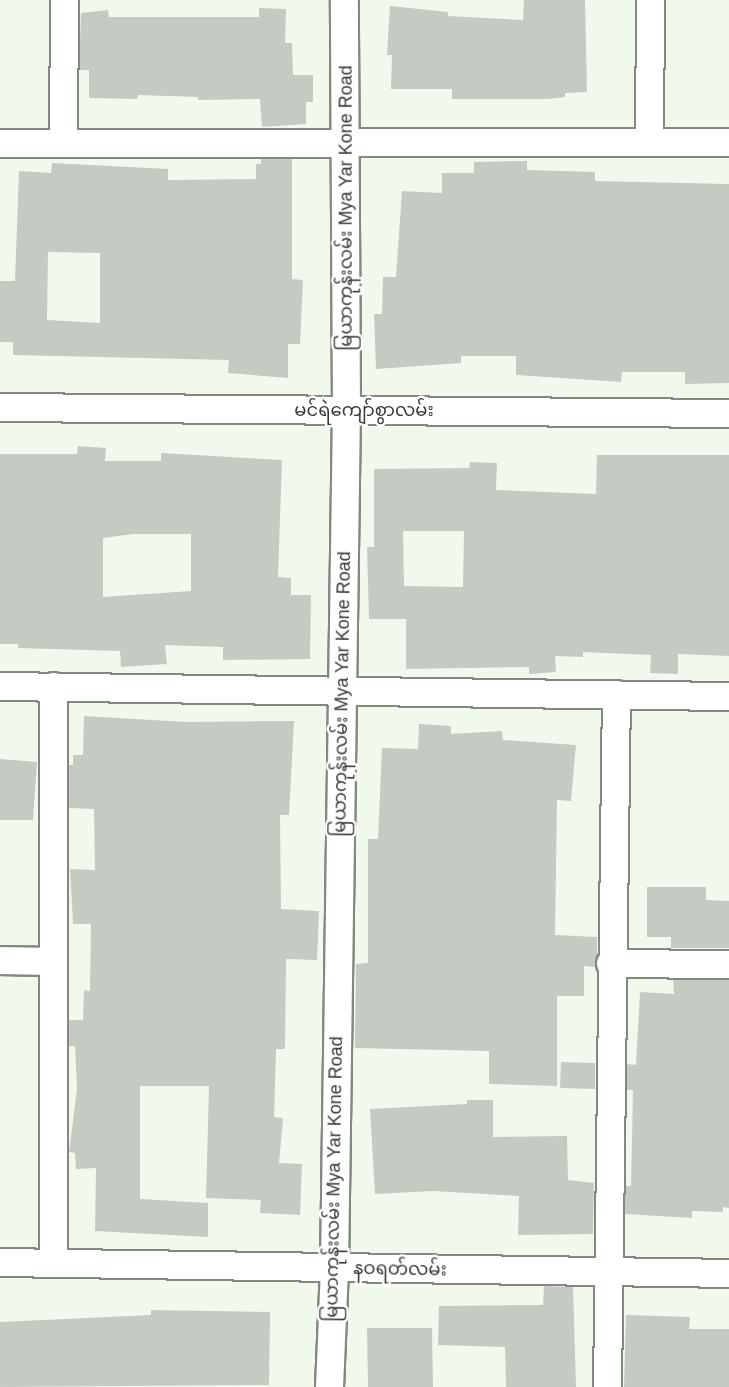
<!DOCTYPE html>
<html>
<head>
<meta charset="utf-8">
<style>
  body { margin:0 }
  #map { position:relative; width:729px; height:1387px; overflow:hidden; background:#f1f9ef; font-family:Helvetica,"Noto Sans Myanmar",sans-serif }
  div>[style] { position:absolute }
  .building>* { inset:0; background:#c4cbc2 }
  .roads { filter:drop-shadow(2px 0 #828980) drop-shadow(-2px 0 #828980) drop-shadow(0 2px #828980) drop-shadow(0 -2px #828980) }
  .minor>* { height:27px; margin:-13.5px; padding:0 13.5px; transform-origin:13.5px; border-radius:13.5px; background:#fff }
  span { translate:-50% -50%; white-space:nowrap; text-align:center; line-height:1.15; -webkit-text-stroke:5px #fff; paint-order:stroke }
  .street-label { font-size:18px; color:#373a36 }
</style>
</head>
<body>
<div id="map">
  <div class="building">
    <div style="clip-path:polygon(524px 0,585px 0,587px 92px,565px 93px,565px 97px,548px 99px,452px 99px,452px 89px,391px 89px,392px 55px,387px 55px,390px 6px,448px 12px,448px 16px,523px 20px)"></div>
    <div style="clip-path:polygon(259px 8px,286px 9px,285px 43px,292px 43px,293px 75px,313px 75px,313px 102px,306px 102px,306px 124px,262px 127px,260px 99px,198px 100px,198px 97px,138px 95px,137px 99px,89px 98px,89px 70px,79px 70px,81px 13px,108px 10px,109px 17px,259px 17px)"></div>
    <div style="clip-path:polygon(evenodd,261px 158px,292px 158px,292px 279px,303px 280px,300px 344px,288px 344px,288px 378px,228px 373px,229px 360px,13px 355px,13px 342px,0 342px,0 281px,15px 281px,19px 171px,51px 173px,52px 163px,168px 169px,168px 180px,256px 179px,256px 164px,261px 164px,261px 158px,48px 252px,100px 253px,100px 323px,47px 320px,48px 252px)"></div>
    <div style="clip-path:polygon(527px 161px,527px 170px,595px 172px,595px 181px,729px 184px,729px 383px,685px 384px,685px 372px,622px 372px,621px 382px,516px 375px,516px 356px,461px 356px,461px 363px,376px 369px,374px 314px,382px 314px,383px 277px,396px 277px,402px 191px,442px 193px,442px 173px,474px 173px,474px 162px)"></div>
    <div style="clip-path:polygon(evenodd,78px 446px,106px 448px,105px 461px,161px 461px,161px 453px,282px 460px,278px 577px,291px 578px,291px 595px,311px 595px,310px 659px,223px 660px,223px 647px,165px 645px,167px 664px,121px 667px,120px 651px,18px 648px,18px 644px,0 644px,0 454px,77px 454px,78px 446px,133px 534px,191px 534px,191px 591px,103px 597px,103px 538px,133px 534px)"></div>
    <div style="clip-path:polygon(evenodd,597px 455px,729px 455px,729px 656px,678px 654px,678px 674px,650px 673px,651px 655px,583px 652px,583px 657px,555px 656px,556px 672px,529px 674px,529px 667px,406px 669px,406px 619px,369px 619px,367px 547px,374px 547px,374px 469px,469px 468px,470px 462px,497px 463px,496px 490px,596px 494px,597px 455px,403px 531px,464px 531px,463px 587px,404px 586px,403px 531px)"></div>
    <div style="clip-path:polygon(84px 716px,186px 722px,294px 721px,289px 815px,280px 815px,281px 909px,319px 911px,317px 960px,286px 959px,285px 1049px,276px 1049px,274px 1117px,283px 1118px,279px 1163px,302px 1164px,300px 1215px,260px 1213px,261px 1200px,206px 1198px,209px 1086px,140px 1086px,140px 1199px,208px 1203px,208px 1237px,95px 1231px,96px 1168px,76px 1169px,75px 1153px,69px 1152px,77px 1089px,75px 1046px,69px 1046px,69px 1020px,83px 1020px,84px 990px,90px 991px,91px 924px,73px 924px,70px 869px,95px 870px,94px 809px,69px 808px,69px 765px,73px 765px,73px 755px,83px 755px)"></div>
    <div style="clip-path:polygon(419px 724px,451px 726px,451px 734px,502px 731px,503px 740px,576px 745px,571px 801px,557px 800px,555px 935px,597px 937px,597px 954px,595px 967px,584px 966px,584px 996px,557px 996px,557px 1086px,489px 1084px,489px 1051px,355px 1048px,356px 964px,368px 963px,368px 839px,378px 839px,382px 748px,418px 749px)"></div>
    <div style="clip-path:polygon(0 759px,37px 762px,33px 820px,0 820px)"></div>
    <div style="clip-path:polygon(647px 887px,706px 887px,706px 900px,729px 901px,729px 948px,671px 948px,671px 937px,647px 937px)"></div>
    <div style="clip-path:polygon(673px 979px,729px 980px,729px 1208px,723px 1207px,723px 1212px,692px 1211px,692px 1218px,625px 1214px,625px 1186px,631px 1186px,633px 1090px,627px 1090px,627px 1064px,636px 1065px,640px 992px,674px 994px)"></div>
    <div style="clip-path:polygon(561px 1062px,595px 1063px,595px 1089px,560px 1088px)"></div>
    <div style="clip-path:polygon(467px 1100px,493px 1100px,493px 1137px,567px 1136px,568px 1180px,594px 1183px,593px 1234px,518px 1235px,519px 1196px,433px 1191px,375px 1194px,370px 1109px,467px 1104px)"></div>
    <div style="clip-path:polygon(544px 1286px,573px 1287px,576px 1387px,506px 1387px,505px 1347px,438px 1345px,439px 1306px,543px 1305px)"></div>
    <div style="clip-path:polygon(151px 1310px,270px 1312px,269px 1385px,0 1387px,0 1322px,151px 1315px)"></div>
    <div style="clip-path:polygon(626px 1315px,690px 1317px,689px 1329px,729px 1329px,729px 1387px,624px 1387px)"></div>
    <div style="clip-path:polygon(367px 1328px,432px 1328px,433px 1387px,368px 1387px)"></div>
  </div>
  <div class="roads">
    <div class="minor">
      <div style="left:63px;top:142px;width:142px;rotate:-89.6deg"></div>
      <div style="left:649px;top:142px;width:142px;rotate:-89.6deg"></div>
      <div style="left:0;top:143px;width:729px;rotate:-0.08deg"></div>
      <div style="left:0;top:407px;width:729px;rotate:0.47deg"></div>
      <div style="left:0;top:686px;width:729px;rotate:0.79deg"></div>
      <div style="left:0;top:960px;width:53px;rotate:1.1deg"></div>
      <div style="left:610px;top:963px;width:119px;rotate:0.5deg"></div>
      <div style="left:0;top:1262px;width:729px;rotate:0.86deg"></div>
      <div style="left:53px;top:1263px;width:577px;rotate:-90deg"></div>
      <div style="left:329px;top:1387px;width:119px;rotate:-87.6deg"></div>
      <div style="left:334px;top:1268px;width:858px;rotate:-89.2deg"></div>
      <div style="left:346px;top:410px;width:410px;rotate:-90.3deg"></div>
      <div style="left:607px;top:1387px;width:693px;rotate:-89.26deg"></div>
    </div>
  </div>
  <div class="street-label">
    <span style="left:346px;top:208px;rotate:-90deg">မြယာကုန်းလမ်း Mya Yar Kone Road</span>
    <span style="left:364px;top:410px">မင်ရဲကျော်စွာလမ်း</span>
    <span style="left:342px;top:694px;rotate:-89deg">မြယာကုန်းလမ်း Mya Yar Kone Road</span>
    <span style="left:334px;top:1179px;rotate:-89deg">မြယာကုန်းလမ်း Mya Yar Kone Road</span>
    <span style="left:400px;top:1269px;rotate:1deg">နဝရတ်လမ်း</span>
  </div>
</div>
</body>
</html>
